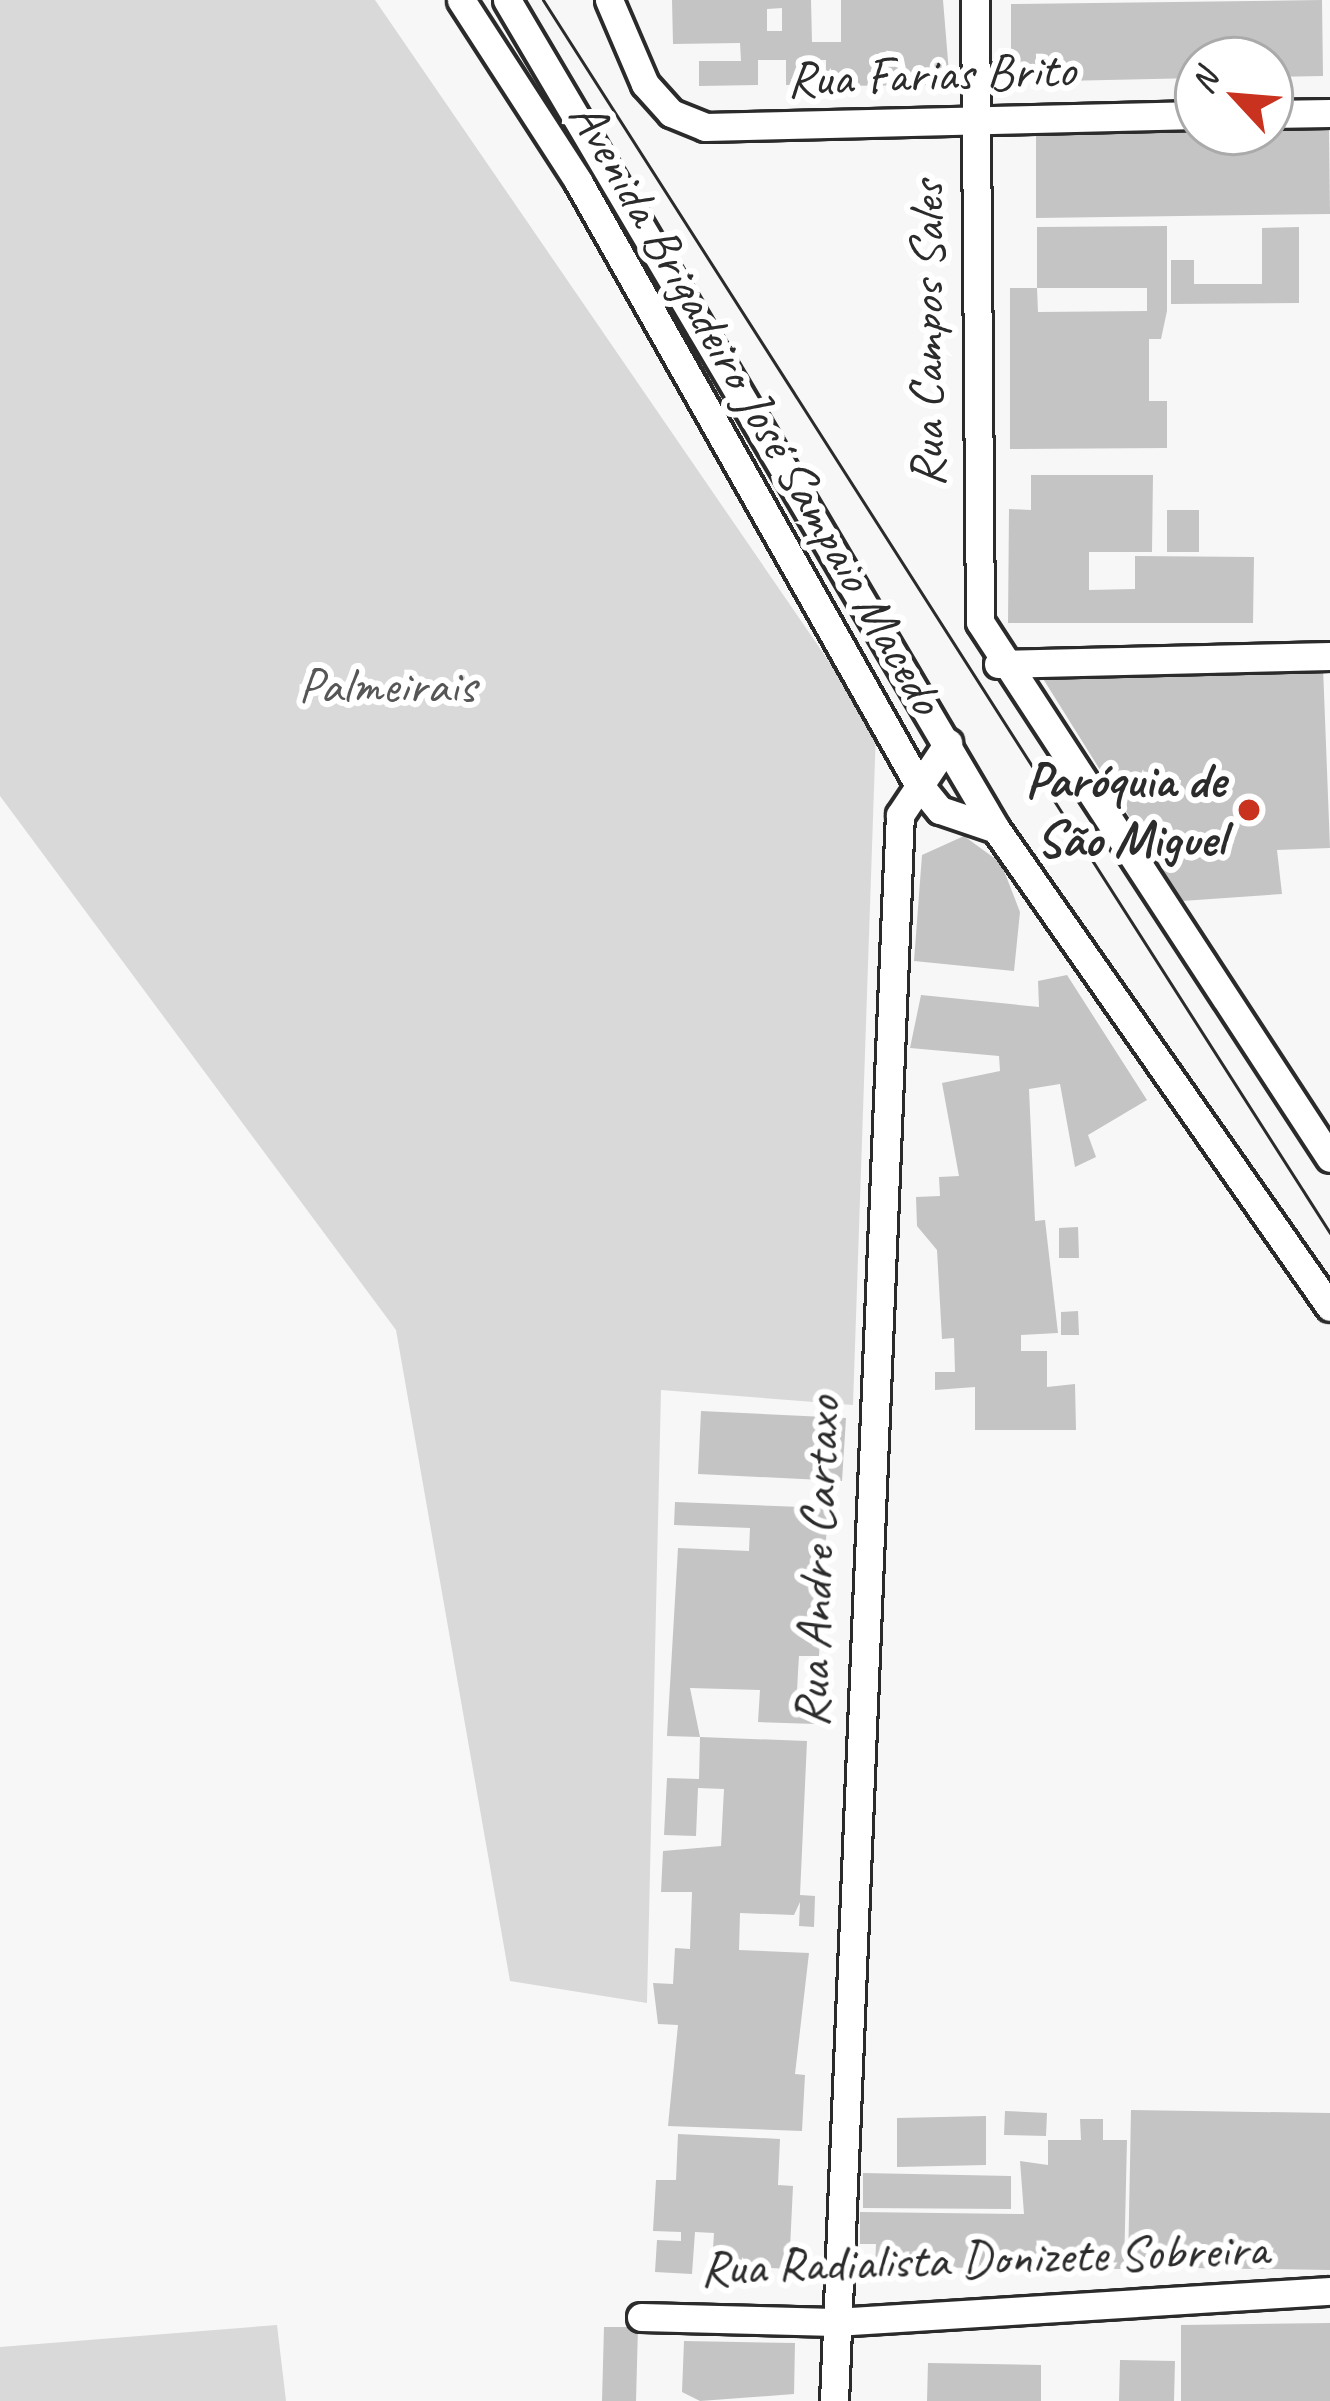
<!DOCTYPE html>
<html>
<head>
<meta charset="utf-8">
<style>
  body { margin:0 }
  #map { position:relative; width:1330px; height:2401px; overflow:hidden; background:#f7f7f7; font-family:Caveat,sans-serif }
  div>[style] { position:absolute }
  .green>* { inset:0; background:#d9d9d9 }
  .building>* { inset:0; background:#c4c4c4 }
  .roads { filter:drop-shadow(3px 0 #2b2b2b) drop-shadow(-3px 0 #2b2b2b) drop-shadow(0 3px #2b2b2b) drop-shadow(0 -3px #2b2b2b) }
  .minor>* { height:27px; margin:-13.5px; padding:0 13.5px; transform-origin:13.5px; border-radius:13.5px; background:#fff }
  .tram>* { height:3px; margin:-1.5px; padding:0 1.5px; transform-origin:1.5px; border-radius:1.5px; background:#2b2b2b }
  .dots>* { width:33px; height:33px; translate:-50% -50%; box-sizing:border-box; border:6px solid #fff; border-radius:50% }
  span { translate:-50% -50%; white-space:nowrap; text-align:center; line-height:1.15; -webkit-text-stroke:12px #fff; paint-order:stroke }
  .street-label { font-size:51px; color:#2b2b2b }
  .park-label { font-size:51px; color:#565656 }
  .poi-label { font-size:51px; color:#2b2b2b; font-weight:700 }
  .right { translate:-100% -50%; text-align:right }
  .north { position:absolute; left:1174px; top:36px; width:120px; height:120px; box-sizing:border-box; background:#fff; border:3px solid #aaa; border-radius:50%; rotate:296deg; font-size:33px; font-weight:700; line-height:48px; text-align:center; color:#2b2b2b }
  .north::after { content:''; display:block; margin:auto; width:42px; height:54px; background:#c8321e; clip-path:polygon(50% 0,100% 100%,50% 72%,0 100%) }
</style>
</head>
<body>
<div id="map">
  <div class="green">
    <div style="clip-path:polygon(0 0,375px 0,876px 730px,853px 1405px,661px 1390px,647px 2003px,510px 1981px,396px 1330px,0 796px)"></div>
    <div style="clip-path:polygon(277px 2325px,286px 2401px,0 2401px,0 2347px)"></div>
  </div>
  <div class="building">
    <div style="clip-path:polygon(evenodd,672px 0,811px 0,812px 42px,841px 42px,841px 0,943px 0,950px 85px,826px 86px,826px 60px,812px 60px,812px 85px,786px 85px,786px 60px,758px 60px,758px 85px,699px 86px,699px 61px,741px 61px,740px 43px,673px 44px,672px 0,782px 8px,782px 31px,767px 31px,767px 9px,782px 8px)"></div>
    <div style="clip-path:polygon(1322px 0,1323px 76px,1270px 77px,1270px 60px,1198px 60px,1198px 78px,1011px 82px,1011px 4px)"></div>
    <div style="clip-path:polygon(1329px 129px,1330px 214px,1036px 218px,1036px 133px)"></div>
    <div style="clip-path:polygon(1167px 226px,1167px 311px,1161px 339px,1149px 339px,1149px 401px,1167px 401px,1167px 448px,1010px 449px,1010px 288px,1037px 288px,1038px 312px,1147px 311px,1147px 288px,1037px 288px,1037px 227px)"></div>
    <div style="clip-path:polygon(1299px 227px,1299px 303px,1171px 304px,1171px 260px,1194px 260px,1194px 284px,1262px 284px,1262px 228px)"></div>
    <div style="clip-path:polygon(1031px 475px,1153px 475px,1152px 552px,1089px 552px,1089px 590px,1135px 589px,1135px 556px,1254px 557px,1253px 623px,1008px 623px,1009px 509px,1031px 510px)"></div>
    <div style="clip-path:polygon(1167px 510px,1199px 510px,1199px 552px,1167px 552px)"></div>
    <div style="clip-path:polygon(1323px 667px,1330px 848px,1277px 850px,1282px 894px,1182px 901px,1042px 677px)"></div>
    <div style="clip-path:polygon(964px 836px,1001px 863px,1020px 912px,1014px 971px,914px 961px,922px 855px)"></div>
    <div style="clip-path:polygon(1067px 975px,1147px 1100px,1088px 1135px,1096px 1157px,1075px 1167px,1060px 1084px,1029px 1089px,1035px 1221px,1045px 1220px,1058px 1333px,1021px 1335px,1021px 1351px,1047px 1351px,1047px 1387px,1075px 1384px,1076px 1430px,975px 1430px,975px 1387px,935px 1390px,935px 1372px,955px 1372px,954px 1338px,942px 1339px,937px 1250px,917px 1226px,916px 1197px,940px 1196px,939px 1177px,959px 1176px,942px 1083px,1000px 1071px,999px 1056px,910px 1048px,921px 995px,1039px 1007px,1038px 981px)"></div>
    <div style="clip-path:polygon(1078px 1227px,1079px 1258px,1059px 1258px,1059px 1228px)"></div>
    <div style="clip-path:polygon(1078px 1311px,1079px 1335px,1061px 1335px,1061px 1312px)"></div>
    <div style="clip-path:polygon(701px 1411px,846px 1418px,842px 1481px,698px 1474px)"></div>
    <div style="clip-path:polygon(675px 1502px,828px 1508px,819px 1656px,799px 1656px,798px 1672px,797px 1692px,816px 1693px,816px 1724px,758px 1722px,760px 1690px,690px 1688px,700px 1737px,667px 1736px,678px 1548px,749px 1551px,750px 1528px,674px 1525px)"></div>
    <div style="clip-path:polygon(700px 1737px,807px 1741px,800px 1895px,815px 1896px,814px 1927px,799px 1926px,800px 1902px,794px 1915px,740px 1913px,739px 1950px,809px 1953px,795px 2074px,805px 2075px,802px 2131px,668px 2126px,678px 2025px,658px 2024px,653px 1983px,673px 1984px,675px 1948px,690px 1949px,692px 1892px,661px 1892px,663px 1851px,721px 1846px,724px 1789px,698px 1788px,696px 1836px,664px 1835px,667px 1778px,699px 1779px)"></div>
    <div style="clip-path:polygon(1131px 2110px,1330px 2113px,1330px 2270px,1128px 2267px)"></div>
    <div style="clip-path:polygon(1005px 2111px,1047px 2113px,1046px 2136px,1004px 2135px)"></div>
    <div style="clip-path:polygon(986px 2116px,986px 2165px,897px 2167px,897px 2118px)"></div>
    <div style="clip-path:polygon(1080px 2119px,1103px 2119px,1103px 2140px,1127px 2140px,1124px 2269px,875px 2267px,876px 2244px,860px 2244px,860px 2212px,1024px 2214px,1020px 2161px,1048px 2165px,1048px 2140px,1081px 2140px)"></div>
    <div style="clip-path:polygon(678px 2134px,780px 2139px,778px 2185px,793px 2186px,789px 2269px,712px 2265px,714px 2233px,695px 2232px,692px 2274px,655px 2272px,657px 2240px,681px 2241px,681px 2232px,653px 2231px,656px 2180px,676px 2180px)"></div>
    <div style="clip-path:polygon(863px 2173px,1011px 2176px,1011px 2209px,863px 2208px)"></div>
    <div style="clip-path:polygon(1330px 2323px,1330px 2401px,1181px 2401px,1181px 2325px)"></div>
    <div style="clip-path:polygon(604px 2327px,638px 2327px,636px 2401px,602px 2401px)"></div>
    <div style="clip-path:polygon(684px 2341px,795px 2343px,794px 2394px,700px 2401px,682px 2392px)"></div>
    <div style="clip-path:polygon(1120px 2360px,1175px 2361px,1174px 2401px,1119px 2401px)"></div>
    <div style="clip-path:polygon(928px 2363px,1041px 2365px,1041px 2401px,927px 2401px)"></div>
  </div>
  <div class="roads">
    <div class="minor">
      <div style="left:461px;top:0;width:216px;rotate:57.1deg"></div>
      <div style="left:578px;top:181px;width:690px;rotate:60.57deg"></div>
      <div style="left:917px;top:782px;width:36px;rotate:51deg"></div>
      <div style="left:940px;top:810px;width:59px;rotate:18.7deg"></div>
      <div style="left:507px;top:0;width:962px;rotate:59.47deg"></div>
      <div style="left:996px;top:829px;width:583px;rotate:55.06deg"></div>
      <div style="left:609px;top:0;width:91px;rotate:66.8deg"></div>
      <div style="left:645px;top:84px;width:39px;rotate:48deg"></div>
      <div style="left:671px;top:113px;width:37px;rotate:22deg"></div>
      <div style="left:705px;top:127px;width:493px;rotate:-1.4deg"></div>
      <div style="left:975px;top:0;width:622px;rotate:89.54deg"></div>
      <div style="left:980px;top:622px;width:640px;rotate:56.86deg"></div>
      <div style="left:1270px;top:114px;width:60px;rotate:-1deg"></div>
      <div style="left:998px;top:664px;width:332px;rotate:-1.4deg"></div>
      <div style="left:641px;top:2317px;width:194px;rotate:1.5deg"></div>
      <div style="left:835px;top:2322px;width:496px;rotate:-3.6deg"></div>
      <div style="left:834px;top:2401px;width:1587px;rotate:-87.62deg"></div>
      <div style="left:900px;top:815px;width:87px;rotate:-56.3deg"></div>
    </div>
  </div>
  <div class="tram">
    <div style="left:543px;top:0;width:1463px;rotate:57.45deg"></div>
  </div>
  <div class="dots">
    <div style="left:1249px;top:810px;background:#c8321e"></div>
  </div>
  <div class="street-label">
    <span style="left:931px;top:74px;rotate:-2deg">Rua Farias Brito</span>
    <span style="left:926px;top:334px;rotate:-90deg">Rua Campos Sales</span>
    <span style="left:757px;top:407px;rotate:60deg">Avenida Brigadeiro José Sampaio Macedo</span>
    <span style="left:816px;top:1562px;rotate:-88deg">Rua Andre Cartaxo</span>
    <span style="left:984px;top:2258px;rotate:-2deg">Rua Radialista Donizete Sobreira</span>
  </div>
  <div class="park-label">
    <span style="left:387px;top:685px">Palmeirais</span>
  </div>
  <div class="poi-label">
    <span class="right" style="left:1225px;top:810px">Paróquia de<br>São Miguel</span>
  </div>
  <div class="north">N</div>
</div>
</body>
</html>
